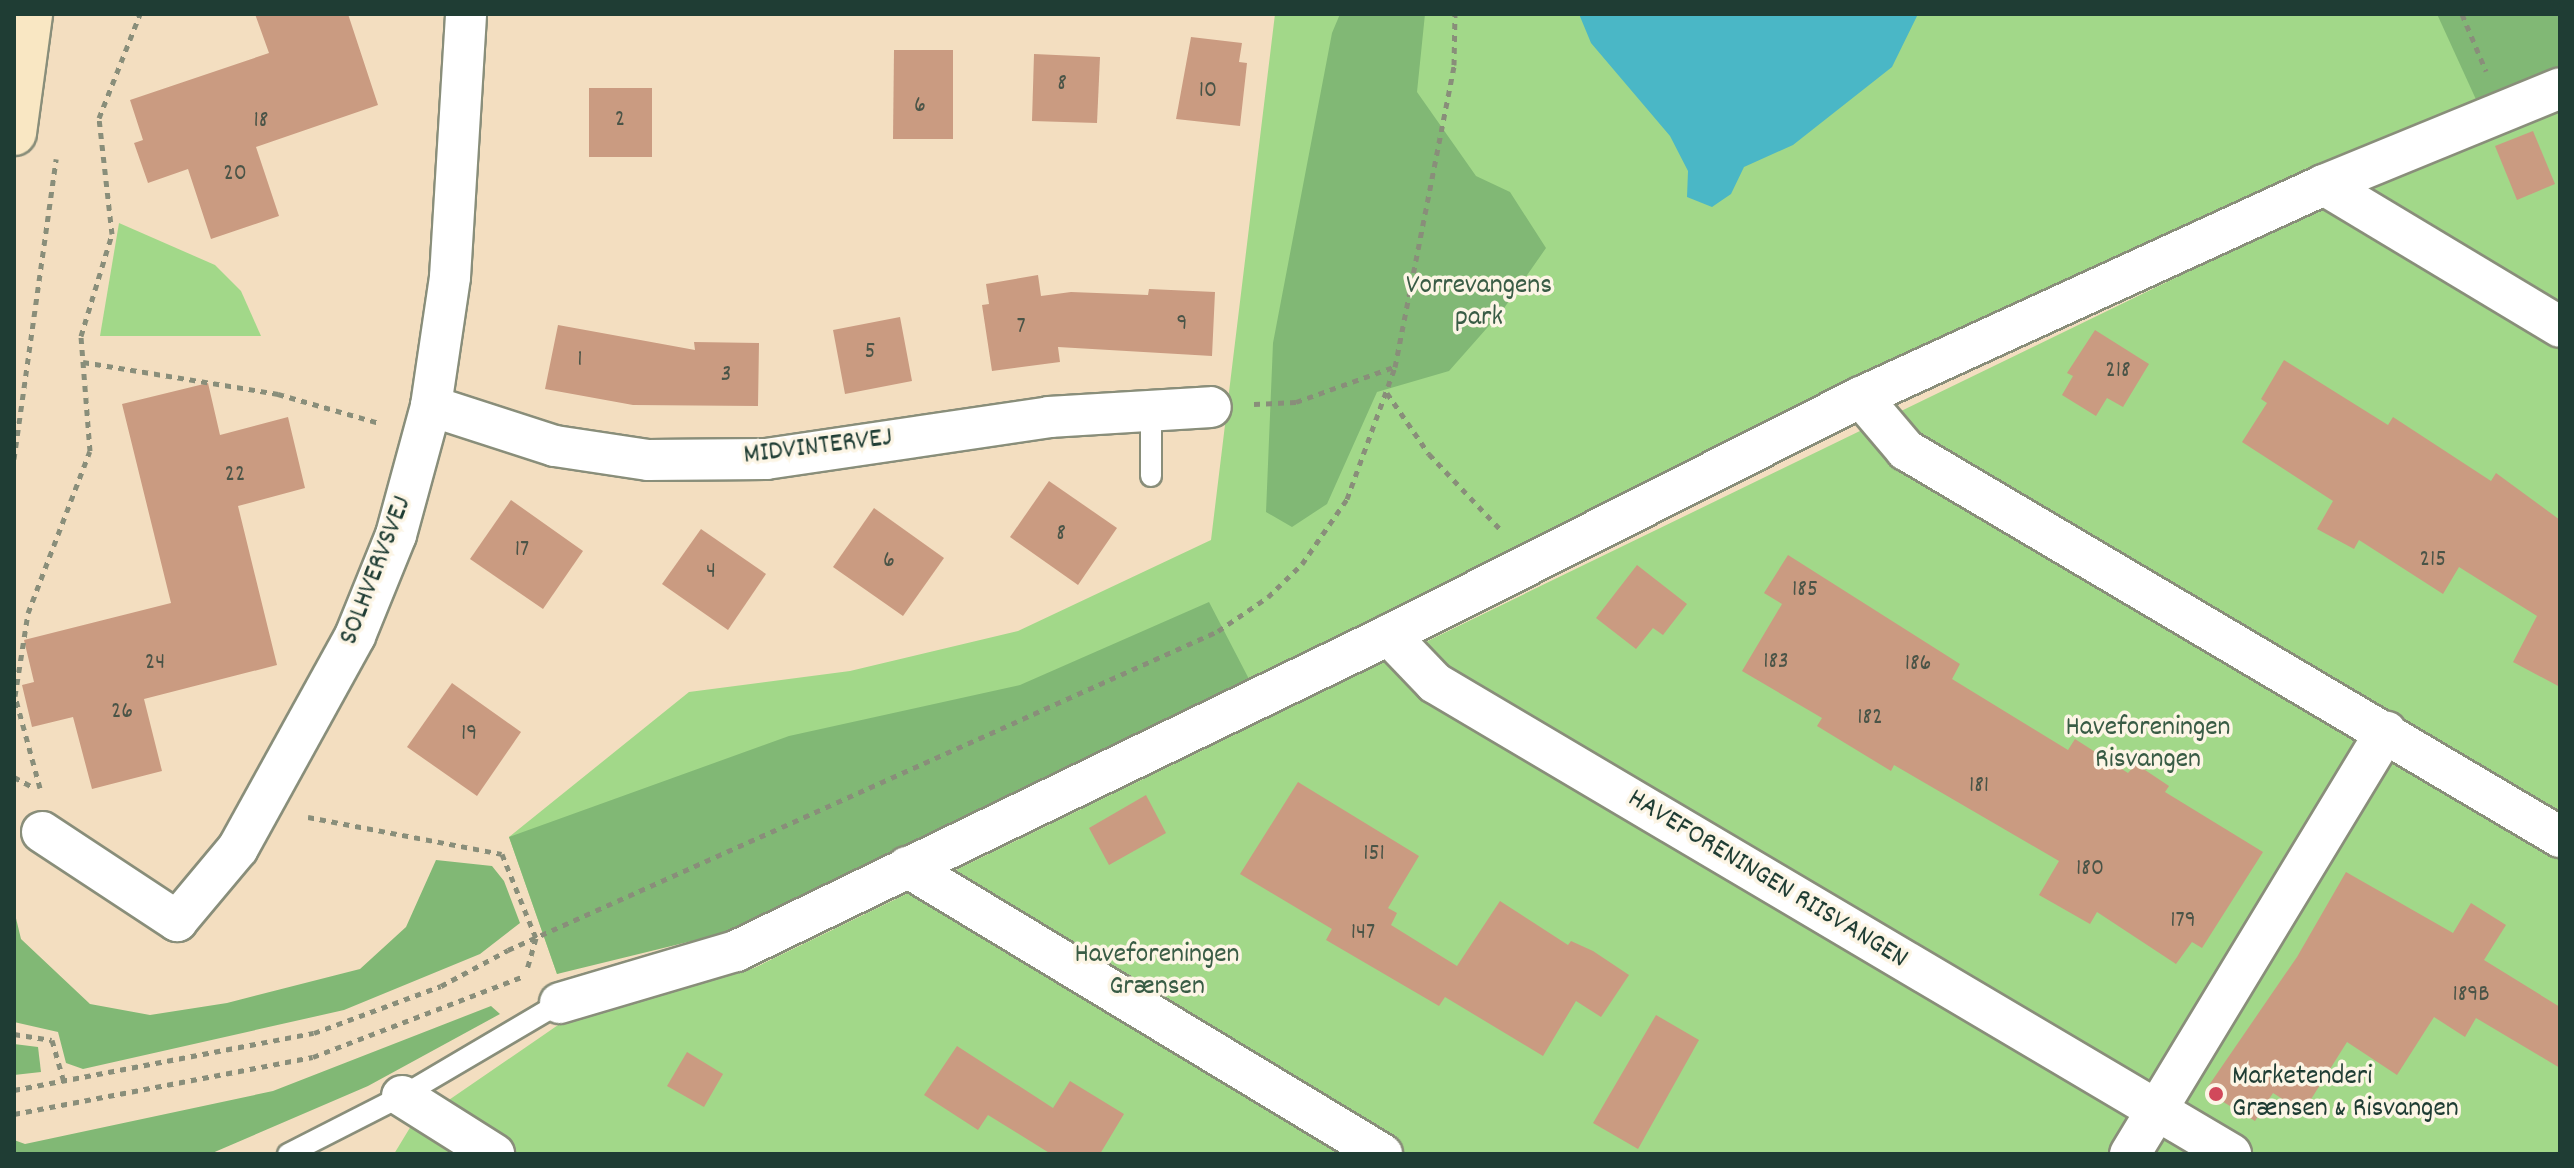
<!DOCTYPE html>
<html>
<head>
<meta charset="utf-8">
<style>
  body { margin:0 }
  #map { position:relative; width:2574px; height:1168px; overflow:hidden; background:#f3dec0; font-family:Dekko,sans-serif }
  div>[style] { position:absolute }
  .green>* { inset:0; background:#a2d889 }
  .forest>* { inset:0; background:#81b875 }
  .water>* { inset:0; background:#4ab7c6 }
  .building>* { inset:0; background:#ca9b81 }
  .path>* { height:5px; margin-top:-2.5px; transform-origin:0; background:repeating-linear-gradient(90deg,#898e7a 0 6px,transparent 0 12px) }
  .roads { filter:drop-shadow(2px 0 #898e7a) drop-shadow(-2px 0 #898e7a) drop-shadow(0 2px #898e7a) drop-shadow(0 -2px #898e7a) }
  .lane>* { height:20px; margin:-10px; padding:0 10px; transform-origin:10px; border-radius:10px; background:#fff }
  .street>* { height:40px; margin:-20px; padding:0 20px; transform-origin:20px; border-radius:20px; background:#fff }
  .secondary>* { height:44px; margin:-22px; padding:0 22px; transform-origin:22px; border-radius:22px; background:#f9e7c3 }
  .dots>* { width:22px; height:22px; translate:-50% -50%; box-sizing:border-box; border:4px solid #fcf5e5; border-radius:50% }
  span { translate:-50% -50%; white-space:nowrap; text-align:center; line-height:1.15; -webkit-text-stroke:7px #fcf5e5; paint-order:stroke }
  .number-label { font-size:24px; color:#4a5447 }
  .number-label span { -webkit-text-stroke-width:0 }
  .park-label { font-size:28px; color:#395c45 }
  .street-label { font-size:28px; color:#1f3d34 }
  .poi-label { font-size:28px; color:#1f3d34 }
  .left { translate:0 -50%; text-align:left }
  .frame { position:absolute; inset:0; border:16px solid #1f3d34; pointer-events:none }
</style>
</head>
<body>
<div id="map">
  <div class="green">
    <div style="clip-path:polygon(1275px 14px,2560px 14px,2560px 70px,1728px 443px,1250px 681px,557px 974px,509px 837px,689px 692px,850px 671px,1018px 631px,1211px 540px)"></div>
    <div style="clip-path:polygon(2560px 106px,2560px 1154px,394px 1154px,411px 1126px,577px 1012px,754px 968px,2313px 211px)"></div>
    <div style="clip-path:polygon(119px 223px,215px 265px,241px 291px,261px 336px,100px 336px)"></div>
  </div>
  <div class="forest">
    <div style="clip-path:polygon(1340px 14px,1425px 14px,1417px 92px,1476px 176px,1510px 192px,1546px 248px,1502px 311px,1449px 371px,1377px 392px,1327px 504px,1292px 527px,1266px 512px,1273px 343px,1332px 33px)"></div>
    <div style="clip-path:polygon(2437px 14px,2560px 14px,2560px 70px,2479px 106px)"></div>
    <div style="clip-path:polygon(1209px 602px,1250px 681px,737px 930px,557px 974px,509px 837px,789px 736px,1020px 685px)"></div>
    <div style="clip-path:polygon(436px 860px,492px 866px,504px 881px,520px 923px,480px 954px,344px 1010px,83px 1069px,66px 1063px,58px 1032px,14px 1022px,14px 910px,21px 939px,90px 1004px,150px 1015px,227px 1003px,360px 969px,406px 927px)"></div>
    <div style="clip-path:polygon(491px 1006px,500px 1014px,368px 1086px,210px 1154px,14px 1154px,14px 1140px,25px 1144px,273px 1091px)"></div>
    <div style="clip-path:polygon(14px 1044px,38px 1047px,41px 1072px,14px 1075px)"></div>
  </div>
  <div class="water">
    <div style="clip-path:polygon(1579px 14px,1918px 14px,1892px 67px,1793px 145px,1744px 167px,1731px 194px,1712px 207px,1687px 197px,1688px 171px,1670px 136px,1591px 43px)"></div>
  </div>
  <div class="building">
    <div style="clip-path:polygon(255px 14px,348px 14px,378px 105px,256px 147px,279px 216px,211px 239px,188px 169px,148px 183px,134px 143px,143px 140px,130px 100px,269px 53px)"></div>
    <div style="clip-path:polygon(1191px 37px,1242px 43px,1239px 62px,1247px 63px,1240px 126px,1176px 119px)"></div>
    <div style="clip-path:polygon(894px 50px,953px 50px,953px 139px,893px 139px)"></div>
    <div style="clip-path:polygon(1034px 54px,1100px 57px,1097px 123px,1032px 121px)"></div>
    <div style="clip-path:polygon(589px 88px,652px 88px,652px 157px,589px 157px)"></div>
    <div style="clip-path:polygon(2533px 131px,2555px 184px,2517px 200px,2495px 146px)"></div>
    <div style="clip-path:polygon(1038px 275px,1041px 296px,1071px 292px,1148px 295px,1149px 289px,1215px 292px,1212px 356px,1058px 347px,1060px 362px,992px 371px,982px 305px,989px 304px,986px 284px)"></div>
    <div style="clip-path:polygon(900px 317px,912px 381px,845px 394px,833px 330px)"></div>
    <div style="clip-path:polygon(558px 325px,695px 350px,694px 342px,759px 343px,758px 406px,633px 405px,545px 389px)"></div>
    <div style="clip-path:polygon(2095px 330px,2149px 364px,2123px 407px,2107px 398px,2096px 416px,2062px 395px,2073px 376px,2067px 373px)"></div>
    <div style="clip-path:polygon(2284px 360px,2388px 425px,2393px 417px,2491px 481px,2496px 473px,2560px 520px,2560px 687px,2513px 662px,2537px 616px,2459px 567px,2443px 594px,2359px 540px,2354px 549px,2317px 529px,2333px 501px,2242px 442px,2267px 403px,2261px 399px)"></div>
    <div style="clip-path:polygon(208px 383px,220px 435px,288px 417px,305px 488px,238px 506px,277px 665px,144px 699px,162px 771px,92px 789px,73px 717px,32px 727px,22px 685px,34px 682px,24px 640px,171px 603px,122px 404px)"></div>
    <div style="clip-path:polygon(1049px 481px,1117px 528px,1078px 585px,1010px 537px)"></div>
    <div style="clip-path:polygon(511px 500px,583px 551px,543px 609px,470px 559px)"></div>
    <div style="clip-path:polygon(874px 508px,944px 558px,903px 616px,833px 567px)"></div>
    <div style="clip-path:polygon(701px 529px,766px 574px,728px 630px,662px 584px)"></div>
    <div style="clip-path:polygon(1788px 555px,1960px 664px,1952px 679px,2068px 750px,2075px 739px,2128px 773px,2136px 764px,2169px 786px,2165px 792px,2263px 852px,2202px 948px,2192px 942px,2176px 964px,2097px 912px,2090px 924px,2039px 895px,2059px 861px,1894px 765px,1891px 771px,1817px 726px,1822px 718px,1742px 671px,1782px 604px,1764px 593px)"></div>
    <div style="clip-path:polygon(1637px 565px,1687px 604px,1663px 635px,1653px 628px,1636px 649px,1596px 618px)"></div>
    <div style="clip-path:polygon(452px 683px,521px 732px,477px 796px,407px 747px)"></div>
    <div style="clip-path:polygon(1298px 782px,1419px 856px,1388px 908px,1397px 913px,1391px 925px,1457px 966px,1500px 901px,1568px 945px,1571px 941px,1593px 951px,1629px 975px,1601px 1017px,1576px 1001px,1543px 1056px,1445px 997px,1439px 1006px,1326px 940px,1332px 929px,1240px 874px)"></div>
    <div style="clip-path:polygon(1146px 795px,1166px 833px,1109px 865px,1089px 828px)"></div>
    <div style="clip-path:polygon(2346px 872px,2453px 933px,2471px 903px,2506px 925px,2484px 960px,2560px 1007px,2560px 1068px,2476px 1018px,2465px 1037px,2434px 1017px,2397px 1075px,2347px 1042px,2303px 1112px,2273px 1093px,2255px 1121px,2205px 1091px,2297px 957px)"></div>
    <div style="clip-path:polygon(1656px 1015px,1699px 1040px,1638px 1149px,1593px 1123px)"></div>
    <div style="clip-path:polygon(957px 1046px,1053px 1108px,1070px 1081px,1124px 1114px,1100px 1154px,1051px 1154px,988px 1115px,978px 1130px,924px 1095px)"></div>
    <div style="clip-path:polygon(687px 1052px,723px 1074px,704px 1107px,667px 1086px)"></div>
  </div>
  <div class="path">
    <div style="left:2462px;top:14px;width:62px;rotate:67.2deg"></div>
    <div style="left:83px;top:362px;width:198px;rotate:9.3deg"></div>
    <div style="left:278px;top:394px;width:105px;rotate:16deg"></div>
    <div style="left:1387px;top:393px;width:74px;rotate:55.5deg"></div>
    <div style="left:1429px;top:454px;width:103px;rotate:46.6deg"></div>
    <div style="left:1254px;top:404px;width:42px;rotate:-2.7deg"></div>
    <div style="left:1296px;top:402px;width:104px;rotate:-19.7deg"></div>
    <div style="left:14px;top:459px;width:303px;rotate:-82deg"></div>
    <div style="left:14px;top:777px;width:19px;rotate:28deg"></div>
    <div style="left:40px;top:788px;width:95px;rotate:-105.2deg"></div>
    <div style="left:15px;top:696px;width:84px;rotate:-81.1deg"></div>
    <div style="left:28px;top:613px;width:173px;rotate:-69.1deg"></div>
    <div style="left:90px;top:451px;width:115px;rotate:-94.5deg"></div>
    <div style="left:81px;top:336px;width:107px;rotate:-73.1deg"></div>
    <div style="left:112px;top:234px;width:117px;rotate:-96.4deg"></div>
    <div style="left:99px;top:118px;width:112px;rotate:-68.5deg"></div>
    <div style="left:308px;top:817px;width:197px;rotate:10.8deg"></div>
    <div style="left:502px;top:854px;width:91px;rotate:68deg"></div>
    <div style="left:536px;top:938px;width:33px;rotate:106deg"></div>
    <div style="left:14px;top:1034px;width:38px;rotate:9deg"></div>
    <div style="left:52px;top:1040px;width:44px;rotate:74.1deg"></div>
    <div style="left:14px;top:1090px;width:305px;rotate:-10.8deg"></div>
    <div style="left:314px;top:1033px;width:135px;rotate:-20.3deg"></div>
    <div style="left:441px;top:986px;width:76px;rotate:-28.2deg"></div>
    <div style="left:508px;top:950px;width:778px;rotate:-24.19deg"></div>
    <div style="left:1218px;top:631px;width:60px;rotate:-34.2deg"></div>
    <div style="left:1268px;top:597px;width:47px;rotate:-44.1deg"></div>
    <div style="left:1302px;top:564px;width:79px;rotate:-55.3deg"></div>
    <div style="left:1347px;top:499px;width:140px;rotate:-70deg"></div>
    <div style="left:1395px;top:367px;width:308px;rotate:-78.9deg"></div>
    <div style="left:1454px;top:65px;width:51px;rotate:-88.9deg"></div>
    <div style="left:14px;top:1114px;width:304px;rotate:-10.8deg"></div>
    <div style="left:313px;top:1057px;width:223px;rotate:-21deg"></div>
  </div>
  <div class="roads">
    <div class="lane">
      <div style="left:1151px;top:411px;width:65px;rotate:90deg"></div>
      <div style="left:288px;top:1154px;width:128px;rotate:-27deg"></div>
      <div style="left:402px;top:1096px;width:183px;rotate:-30.5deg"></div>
    </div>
    <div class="street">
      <div style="left:2324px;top:185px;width:275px;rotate:31deg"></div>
      <div style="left:1861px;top:397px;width:70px;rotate:49.7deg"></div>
      <div style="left:1906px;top:450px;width:760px;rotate:30.61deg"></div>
      <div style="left:431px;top:406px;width:130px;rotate:17.9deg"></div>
      <div style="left:555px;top:446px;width:94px;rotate:8.6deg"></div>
      <div style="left:648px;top:460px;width:118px;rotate:-0.5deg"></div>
      <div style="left:766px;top:459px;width:286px;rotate:-8.4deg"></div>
      <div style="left:1049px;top:417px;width:162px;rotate:-3.5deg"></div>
      <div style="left:1389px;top:635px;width:66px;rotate:46.2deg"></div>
      <div style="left:1435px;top:683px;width:925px;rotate:30.61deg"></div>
      <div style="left:42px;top:832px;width:162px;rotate:33.4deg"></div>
      <div style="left:177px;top:921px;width:95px;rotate:-50.1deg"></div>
      <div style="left:238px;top:848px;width:242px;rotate:-61.1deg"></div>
      <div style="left:355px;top:636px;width:109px;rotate:-67.9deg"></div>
      <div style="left:396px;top:535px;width:134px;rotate:-74.8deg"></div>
      <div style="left:431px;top:406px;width:130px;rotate:-81.6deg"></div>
      <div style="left:450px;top:277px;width:263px;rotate:-86.5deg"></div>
      <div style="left:907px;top:867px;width:555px;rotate:31.14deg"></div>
      <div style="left:560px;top:1003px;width:184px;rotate:-16.5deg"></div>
      <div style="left:736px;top:951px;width:725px;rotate:-25.82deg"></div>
      <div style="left:1389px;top:635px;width:529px;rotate:-26.76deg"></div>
      <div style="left:1861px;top:397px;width:509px;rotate:-24.6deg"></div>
      <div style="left:2324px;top:185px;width:255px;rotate:-22.3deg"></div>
      <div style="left:402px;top:1096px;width:109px;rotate:32.2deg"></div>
      <div style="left:2130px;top:1154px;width:494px;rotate:-58.8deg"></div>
    </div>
    <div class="secondary">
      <div style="left:14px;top:133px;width:120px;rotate:-82.3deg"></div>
    </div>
  </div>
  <div class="dots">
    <div style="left:2216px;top:1094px;background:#d1495b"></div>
  </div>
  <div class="number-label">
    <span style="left:1062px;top:85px">8</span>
    <span style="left:1208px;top:92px">10</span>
    <span style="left:920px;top:107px">6</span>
    <span style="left:620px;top:121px">2</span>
    <span style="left:261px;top:122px">18</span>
    <span style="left:235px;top:175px">20</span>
    <span style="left:1182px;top:325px">9</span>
    <span style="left:1021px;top:328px">7</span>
    <span style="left:870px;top:353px">5</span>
    <span style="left:580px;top:361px">1</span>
    <span style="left:2118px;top:372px">218</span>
    <span style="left:726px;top:376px">3</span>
    <span style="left:235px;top:476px">22</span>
    <span style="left:1061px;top:535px">8</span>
    <span style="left:522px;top:551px">17</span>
    <span style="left:2433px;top:561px">215</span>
    <span style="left:889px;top:562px">6</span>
    <span style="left:711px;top:573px">4</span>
    <span style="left:1805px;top:591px">185</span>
    <span style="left:1776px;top:663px">183</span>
    <span style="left:155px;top:664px">24</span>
    <span style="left:1918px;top:665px">186</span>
    <span style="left:122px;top:713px">26</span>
    <span style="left:1870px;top:719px">182</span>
    <span style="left:469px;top:735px">19</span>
    <span style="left:1979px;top:787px">181</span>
    <span style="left:1374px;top:855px">151</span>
    <span style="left:2090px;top:870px">180</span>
    <span style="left:2183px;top:922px">179</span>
    <span style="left:1363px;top:934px">147</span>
    <span style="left:2471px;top:996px">189B</span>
  </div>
  <div class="park-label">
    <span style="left:1479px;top:303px">Vorrevangens<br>park</span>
    <span style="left:2148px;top:745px">Haveforeningen<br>Risvangen</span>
    <span style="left:1157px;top:972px">Haveforeningen<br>Grænsen</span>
  </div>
  <div class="street-label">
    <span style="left:818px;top:448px;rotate:-7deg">MIDVINTERVEJ</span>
    <span style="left:377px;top:571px;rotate:-69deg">SOLHVERVSVEJ</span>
    <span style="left:1767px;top:880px;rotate:31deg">HAVEFORENINGEN RIISVANGEN</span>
  </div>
  <div class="poi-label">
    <span class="left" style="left:2232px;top:1094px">Marketenderi<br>Grænsen &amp; Risvangen</span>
  </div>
  <div class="frame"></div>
</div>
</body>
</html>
